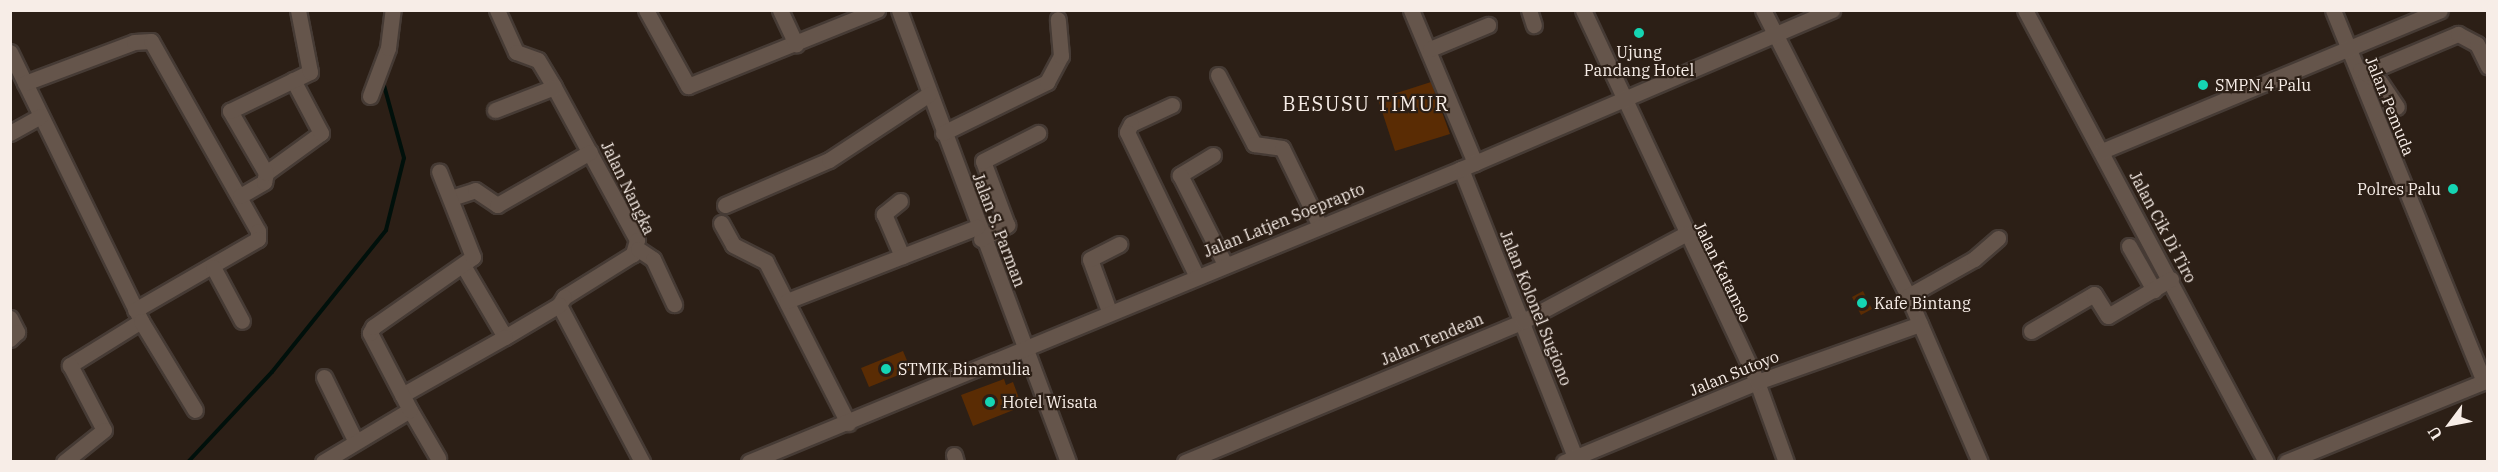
<!DOCTYPE html>
<html>
<head>
<meta charset="utf-8">
<style>
  body { margin:0 }
  #map { position:relative; width:2498px; height:472px; overflow:hidden; background:#2c1f16; font-family:"IBM Plex Serif",serif }
  div>[style] { position:absolute }
  .stream>* { height:4px; margin:-2px; padding:0 2px; transform-origin:2px; border-radius:2px; background:#00100b }
  .building>* { inset:0; background:#5a2c04 }
  .roads { filter:drop-shadow(2px 0 #463b35) drop-shadow(-2px 0 #463b35) drop-shadow(0 2px #463b35) drop-shadow(0 -2px #463b35) }
  .minor>* { height:15px; margin:-7.5px; padding:0 7.5px; transform-origin:7.5px; border-radius:7.5px; background:#65554b }
  .dots>* { width:16px; height:16px; translate:-50% -50%; box-sizing:border-box; border:3px solid #2c1f16; border-radius:50% }
  span { translate:-50% -50%; white-space:nowrap; text-align:center; line-height:1.15; -webkit-text-stroke:4.5px #2c1f16; paint-order:stroke }
  .poi-label { font-size:16px; color:#f7ede7 }
  .left { translate:0 -50%; text-align:left }
  .right { translate:-100% -50%; text-align:right }
  .street-label { font-size:16px; color:#f7ede7 }
  .quarter-label { font-size:20px; color:#f7ede7; letter-spacing:1.5px }
  .frame { position:absolute; inset:0; border:12px solid #f7ede7; pointer-events:none }
  .north { position:absolute; left:2420px; top:394px; width:60px; height:60px; -webkit-text-stroke:4px #2c1f16; paint-order:stroke; rotate:238deg; font-size:16px; font-weight:700; line-height:24px; text-align:center; color:#f7ede7 }
  .north::after { content:''; display:block; margin:auto; width:21px; height:27px; background:#f7ede7; clip-path:polygon(50% 0,100% 100%,50% 72%,0 100%) }
</style>
</head>
<body>
<div id="map">
  <div class="stream">
    <div style="left:188px;top:462px;width:123px;rotate:-47deg"></div>
    <div style="left:272px;top:372px;width:182px;rotate:-51.2deg"></div>
    <div style="left:386px;top:230px;width:74px;rotate:-76deg"></div>
    <div style="left:404px;top:158px;width:83px;rotate:-105.4deg"></div>
  </div>
  <div class="building">
    <div style="clip-path:polygon(1431px 82px,1450px 134px,1395px 151px,1378px 99px)"></div>
    <div style="clip-path:polygon(1863px 291px,1872px 309px,1861px 315px,1852px 297px)"></div>
    <div style="clip-path:polygon(903px 351px,911px 370px,869px 387px,861px 368px)"></div>
    <div style="clip-path:polygon(1004px 379px,1006px 385px,1013px 382px,1020px 401px,1014px 404px,1016px 409px,973px 426px,961px 395px)"></div>
  </div>
  <div class="roads">
    <div class="minor">
      <div style="left:497px;top:10px;width:46px;rotate:65.7deg"></div>
      <div style="left:516px;top:52px;width:23px;rotate:20deg"></div>
      <div style="left:538px;top:60px;width:31px;rotate:59deg"></div>
      <div style="left:554px;top:87px;width:174px;rotate:61.5deg"></div>
      <div style="left:637px;top:240px;width:15px;rotate:106deg"></div>
      <div style="left:633px;top:254px;width:81px;rotate:148.1deg"></div>
      <div style="left:564px;top:297px;width:9px;rotate:122deg"></div>
      <div style="left:559px;top:305px;width:178px;rotate:62.1deg"></div>
      <div style="left:646px;top:10px;width:87px;rotate:61.1deg"></div>
      <div style="left:688px;top:86px;width:204px;rotate:-21.9deg"></div>
      <div style="left:780px;top:10px;width:38px;rotate:65deg"></div>
      <div style="left:899px;top:10px;width:483px;rotate:69.5deg"></div>
      <div style="left:1411px;top:10px;width:166px;rotate:67.3deg"></div>
      <div style="left:1529px;top:10px;width:16px;rotate:72deg"></div>
      <div style="left:1583px;top:10px;width:411px;rotate:64.9deg"></div>
      <div style="left:1757px;top:382px;width:85px;rotate:70.1deg"></div>
      <div style="left:1763px;top:10px;width:321px;rotate:63.1deg"></div>
      <div style="left:1908px;top:296px;width:181px;rotate:66.6deg"></div>
      <div style="left:2025px;top:10px;width:512px;rotate:61.93deg"></div>
      <div style="left:2333px;top:10px;width:401px;rotate:67.9deg"></div>
      <div style="left:1430px;top:49px;width:63px;rotate:-22.5deg"></div>
      <div style="left:10px;top:52px;width:299px;rotate:64deg"></div>
      <div style="left:141px;top:321px;width:84px;rotate:148.2deg"></div>
      <div style="left:70px;top:365px;width:73px;rotate:62.4deg"></div>
      <div style="left:104px;top:430px;width:51px;rotate:141.3deg"></div>
      <div style="left:2360px;top:70px;width:23px;rotate:31deg"></div>
      <div style="left:2380px;top:82px;width:30px;rotate:56deg"></div>
      <div style="left:2365px;top:73px;width:101px;rotate:-22.8deg"></div>
      <div style="left:2458px;top:34px;width:21px;rotate:28deg"></div>
      <div style="left:2477px;top:44px;width:25px;rotate:64deg"></div>
      <div style="left:1218px;top:75px;width:78px;rotate:62.4deg"></div>
      <div style="left:1254px;top:144px;width:28px;rotate:8deg"></div>
      <div style="left:1282px;top:148px;width:87px;rotate:64deg"></div>
      <div style="left:25px;top:83px;width:116px;rotate:-20.6deg"></div>
      <div style="left:134px;top:42px;width:17px;rotate:-3deg"></div>
      <div style="left:151px;top:41px;width:218px;rotate:60.6deg"></div>
      <div style="left:258px;top:231px;width:8px;rotate:90deg"></div>
      <div style="left:258px;top:239px;width:142px;rotate:150deg"></div>
      <div style="left:370px;top:96px;width:51px;rotate:-69.4deg"></div>
      <div style="left:388px;top:48px;width:38px;rotate:-83deg"></div>
      <div style="left:1172px;top:105px;width:45px;rotate:155.1deg"></div>
      <div style="left:1131px;top:124px;width:9px;rotate:117deg"></div>
      <div style="left:1127px;top:132px;width:159px;rotate:64.2deg"></div>
      <div style="left:495px;top:110px;width:63px;rotate:-21.3deg"></div>
      <div style="left:10px;top:133px;width:35px;rotate:-29deg"></div>
      <div style="left:943px;top:133px;width:116px;rotate:-26.1deg"></div>
      <div style="left:1047px;top:82px;width:30px;rotate:-62deg"></div>
      <div style="left:1061px;top:56px;width:37px;rotate:-95deg"></div>
      <div style="left:2102px;top:151px;width:366px;rotate:-22.6deg"></div>
      <div style="left:1213px;top:155px;width:39px;rotate:149deg"></div>
      <div style="left:1180px;top:175px;width:100px;rotate:63.2deg"></div>
      <div style="left:1461px;top:169px;width:315px;rotate:68.4deg"></div>
      <div style="left:266px;top:173px;width:68px;rotate:-36deg"></div>
      <div style="left:321px;top:133px;width:60px;rotate:-117.8deg"></div>
      <div style="left:240px;top:196px;width:28px;rotate:-30deg"></div>
      <div style="left:264px;top:182px;width:9px;rotate:-77deg"></div>
      <div style="left:266px;top:173px;width:72px;rotate:-120.1deg"></div>
      <div style="left:230px;top:111px;width:89px;rotate:-26deg"></div>
      <div style="left:310px;top:72px;width:63px;rotate:-101deg"></div>
      <div style="left:451px;top:198px;width:25px;rotate:-18deg"></div>
      <div style="left:475px;top:190px;width:27px;rotate:34deg"></div>
      <div style="left:497px;top:205px;width:107px;rotate:-29.7deg"></div>
      <div style="left:900px;top:201px;width:21px;rotate:141deg"></div>
      <div style="left:884px;top:214px;width:46px;rotate:66.8deg"></div>
      <div style="left:725px;top:205px;width:113px;rotate:-23.4deg"></div>
      <div style="left:829px;top:160px;width:120px;rotate:-33.4deg"></div>
      <div style="left:721px;top:223px;width:25px;rotate:61deg"></div>
      <div style="left:733px;top:245px;width:37px;rotate:27deg"></div>
      <div style="left:766px;top:262px;width:181px;rotate:63deg"></div>
      <div style="left:981px;top:239px;width:30px;rotate:-28deg"></div>
      <div style="left:1007px;top:225px;width:68px;rotate:-110.6deg"></div>
      <div style="left:983px;top:161px;width:62px;rotate:-27deg"></div>
      <div style="left:2129px;top:246px;width:51px;rotate:60.4deg"></div>
      <div style="left:638px;top:249px;width:18px;rotate:34deg"></div>
      <div style="left:653px;top:259px;width:50px;rotate:65deg"></div>
      <div style="left:213px;top:267px;width:61px;rotate:61.8deg"></div>
      <div style="left:464px;top:267px;width:81px;rotate:59.6deg"></div>
      <div style="left:505px;top:337px;width:63px;rotate:-30.7deg"></div>
      <div style="left:1908px;top:296px;width:76px;rotate:-29.3deg"></div>
      <div style="left:1974px;top:259px;width:32px;rotate:-41deg"></div>
      <div style="left:787px;top:301px;width:204px;rotate:-21.3deg"></div>
      <div style="left:1109px;top:311px;width:55px;rotate:-110.1deg"></div>
      <div style="left:1090px;top:259px;width:33px;rotate:-27deg"></div>
      <div style="left:10px;top:318px;width:16px;rotate:63deg"></div>
      <div style="left:17px;top:332px;width:10px;rotate:135deg"></div>
      <div style="left:141px;top:321px;width:104px;rotate:58.8deg"></div>
      <div style="left:2031px;top:331px;width:73px;rotate:-30.4deg"></div>
      <div style="left:2094px;top:294px;width:26px;rotate:58deg"></div>
      <div style="left:2108px;top:316px;width:73px;rotate:-30.4deg"></div>
      <div style="left:324px;top:377px;width:72px;rotate:63.8deg"></div>
      <div style="left:402px;top:395px;width:118px;rotate:-29.4deg"></div>
      <div style="left:410px;top:410px;width:56px;rotate:59.7deg"></div>
      <div style="left:954px;top:455px;width:7px;rotate:74deg"></div>
      <div style="left:323px;top:462px;width:101px;rotate:-30.9deg"></div>
      <div style="left:410px;top:410px;width:87px;rotate:-117.5deg"></div>
      <div style="left:370px;top:333px;width:7px;rotate:-63deg"></div>
      <div style="left:373px;top:327px;width:122px;rotate:-35deg"></div>
      <div style="left:473px;top:257px;width:92px;rotate:-111.6deg"></div>
      <div style="left:749px;top:462px;width:770px;rotate:-22.37deg"></div>
      <div style="left:1461px;top:169px;width:404px;rotate:-23.2deg"></div>
      <div style="left:1185px;top:462px;width:366px;rotate:-22.6deg"></div>
      <div style="left:1523px;top:321px;width:184px;rotate:-28.2deg"></div>
      <div style="left:1564px;top:462px;width:209px;rotate:-22.5deg"></div>
      <div style="left:1757px;top:382px;width:173px;rotate:-19.6deg"></div>
      <div style="left:2286px;top:462px;width:218px;rotate:-22.1deg"></div>
    </div>
  </div>
  <div class="dots">
    <div style="left:1639px;top:33px;background:#15d5b3"></div>
    <div style="left:2203px;top:85px;background:#15d5b3"></div>
    <div style="left:2453px;top:189px;background:#15d5b3"></div>
    <div style="left:1862px;top:303px;background:#15d5b3"></div>
    <div style="left:886px;top:369px;background:#15d5b3"></div>
    <div style="left:990px;top:402px;background:#15d5b3"></div>
  </div>
  <div class="poi-label">
    <span style="left:1639px;top:61px">Ujung<br>Pandang Hotel</span>
    <span class="left" style="left:2215px;top:85px">SMPN 4 Palu</span>
    <span class="right" style="left:2441px;top:189px">Polres Palu</span>
    <span class="left" style="left:1874px;top:303px">Kafe Bintang</span>
    <span class="left" style="left:898px;top:369px">STMIK Binamulia</span>
    <span class="left" style="left:1002px;top:402px">Hotel Wisata</span>
  </div>
  <div class="street-label">
    <span style="left:2390px;top:106px;rotate:68deg">Jalan Pemuda</span>
    <span style="left:628px;top:188px;rotate:64deg">Jalan Nangka</span>
    <span style="left:1284px;top:220px;rotate:-22deg">Jalan Latjen Soeprapto</span>
    <span style="left:2163px;top:227px;rotate:62deg">Jalan Cik Di Tiro</span>
    <span style="left:999px;top:230px;rotate:69deg">Jalan S. Parman</span>
    <span style="left:1723px;top:272px;rotate:64deg">Jalan Katamso</span>
    <span style="left:1536px;top:308px;rotate:68deg">Jalan Kolonel Sugiono</span>
    <span style="left:1432px;top:339px;rotate:-23deg">Jalan Tendean</span>
    <span style="left:1734px;top:373px;rotate:-22deg">Jalan Sutoyo</span>
  </div>
  <div class="quarter-label">
    <span style="left:1366px;top:103px">BESUSU TIMUR</span>
  </div>
  <div class="frame"></div>
  <div class="north">U</div>
</div>
</body>
</html>
